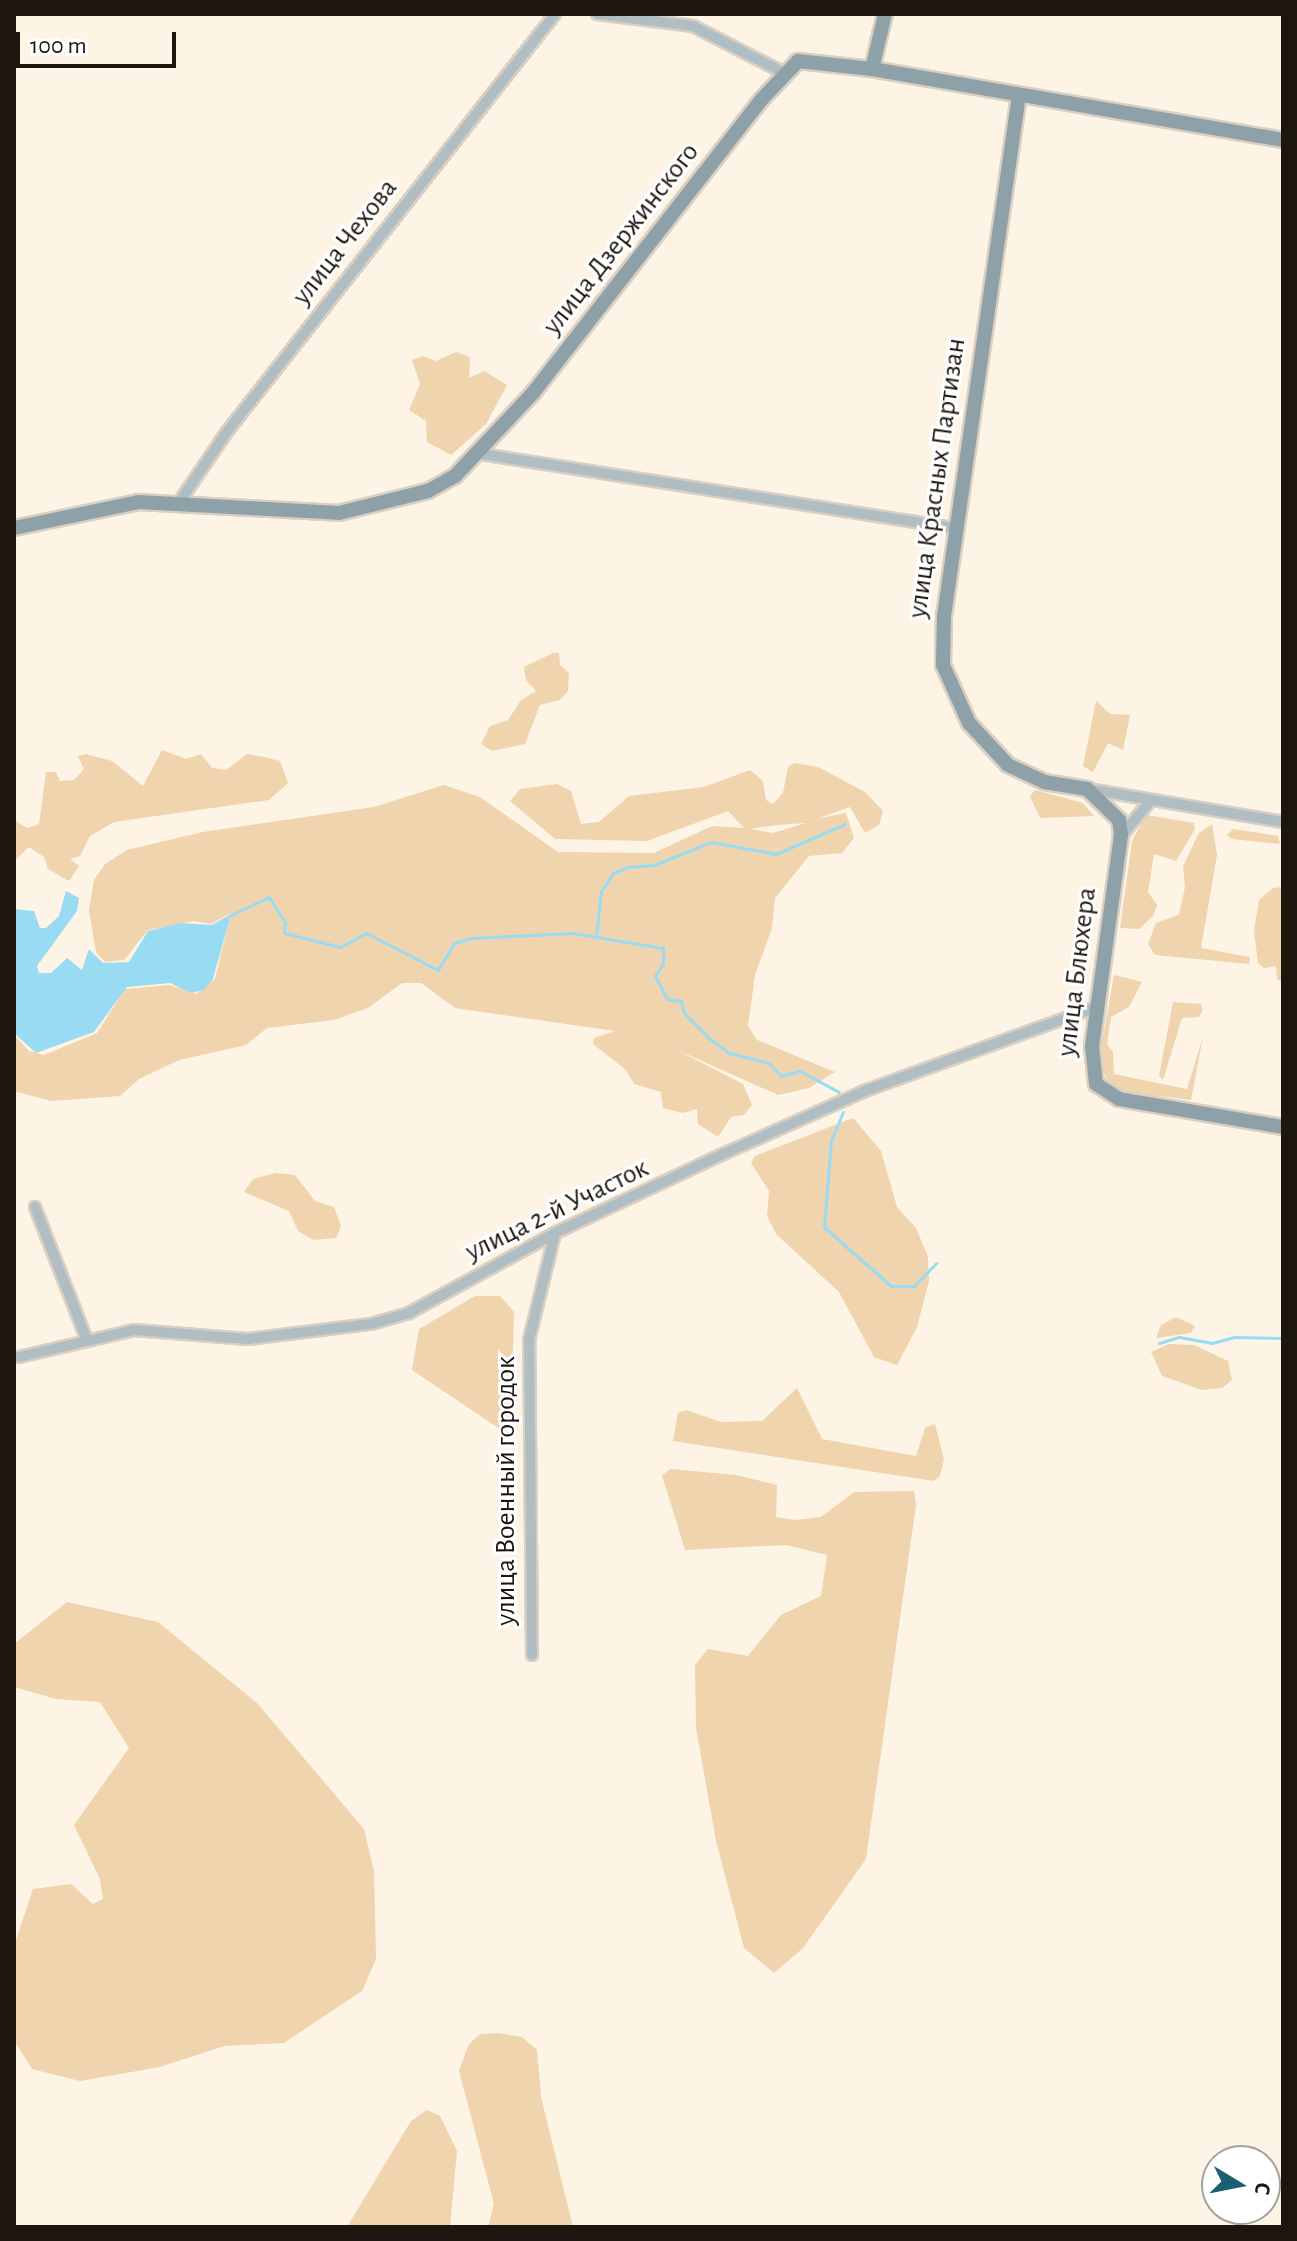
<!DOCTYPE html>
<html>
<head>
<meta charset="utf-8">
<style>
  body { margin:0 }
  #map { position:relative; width:1297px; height:2241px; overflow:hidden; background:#fdf4e6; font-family:"Alegreya Sans",sans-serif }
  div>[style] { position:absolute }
  .green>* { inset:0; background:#efd4ad }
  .water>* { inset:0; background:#99dbf3 }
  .stream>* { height:3px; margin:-1.5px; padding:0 1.5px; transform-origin:1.5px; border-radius:1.5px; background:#99dbf3 }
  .roads { filter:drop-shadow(2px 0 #d9d0c3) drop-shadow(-2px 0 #d9d0c3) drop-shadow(0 2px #d9d0c3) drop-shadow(0 -2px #d9d0c3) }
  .street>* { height:10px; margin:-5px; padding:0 5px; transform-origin:5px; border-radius:5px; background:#b0bdc2 }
  .secondary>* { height:14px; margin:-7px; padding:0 7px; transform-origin:7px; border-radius:7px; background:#8fa1a8 }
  span { translate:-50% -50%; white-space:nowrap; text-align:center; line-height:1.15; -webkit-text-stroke:6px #fff; paint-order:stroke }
  .street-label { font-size:28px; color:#1c160e }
  .frame { position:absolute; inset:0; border:16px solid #1c160e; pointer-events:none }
  .north { position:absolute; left:1201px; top:2145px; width:80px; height:80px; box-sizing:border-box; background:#fff; border:2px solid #a4a29f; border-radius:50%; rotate:100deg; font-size:22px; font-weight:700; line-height:32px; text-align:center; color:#1c160e }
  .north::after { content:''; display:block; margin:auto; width:28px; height:36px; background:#1c5e72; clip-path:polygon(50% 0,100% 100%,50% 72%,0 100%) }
  .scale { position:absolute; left:16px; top:32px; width:160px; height:36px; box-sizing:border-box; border:4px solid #1c160e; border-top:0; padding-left:10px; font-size:24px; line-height:28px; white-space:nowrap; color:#1c160e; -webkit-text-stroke:6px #fff; paint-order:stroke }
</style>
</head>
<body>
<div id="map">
  <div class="green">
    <div style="clip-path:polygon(456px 352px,470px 357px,469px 378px,484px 371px,507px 385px,486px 424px,451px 455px,427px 442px,426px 421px,409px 410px,420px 384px,412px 360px,423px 356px,436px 361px)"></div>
    <div style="clip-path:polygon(553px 653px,559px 653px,560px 665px,569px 673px,568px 691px,560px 700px,540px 705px,525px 744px,492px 751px,481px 744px,490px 726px,508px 720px,521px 700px,536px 691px,526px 680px,524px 667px)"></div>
    <div style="clip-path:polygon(1096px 701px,1110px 714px,1130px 715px,1123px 750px,1108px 743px,1093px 772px,1083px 766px)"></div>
    <div style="clip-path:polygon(162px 750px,186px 759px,201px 754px,212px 768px,226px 770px,247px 754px,264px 757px,280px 761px,288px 783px,269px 800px,114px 822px,90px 836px,80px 856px,70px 859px,79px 866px,69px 881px,48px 869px,44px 857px,29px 847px,14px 861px,14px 820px,27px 828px,39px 824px,46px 772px,56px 772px,60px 781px,74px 780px,84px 769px,78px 756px,86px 754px,112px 761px,143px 786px)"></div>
    <div style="clip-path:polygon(evenodd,794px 763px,818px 767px,865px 792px,883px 811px,879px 825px,865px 833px,850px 807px,816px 819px,846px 813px,854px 838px,842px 853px,809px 856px,775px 898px,772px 928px,755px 975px,748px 1026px,757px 1040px,835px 1072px,809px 1088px,778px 1095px,675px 1049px,743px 1084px,752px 1105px,744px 1115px,731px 1117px,718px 1137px,698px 1124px,697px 1109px,683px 1113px,663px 1108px,661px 1092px,634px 1084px,626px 1070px,593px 1044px,594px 1038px,615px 1031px,455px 1008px,421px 983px,402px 983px,368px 1008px,334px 1020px,267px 1028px,246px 1045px,179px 1060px,139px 1079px,120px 1096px,51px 1101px,14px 1091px,14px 1035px,29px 1051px,44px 1055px,97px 1033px,125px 989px,170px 985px,196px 994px,215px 979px,231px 913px,211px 924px,194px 921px,148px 930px,124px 960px,105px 962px,96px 952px,89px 911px,94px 880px,105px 864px,127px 850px,203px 832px,374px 807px,444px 785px,480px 797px,558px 852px,654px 853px,712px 826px,744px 828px,728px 811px,647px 841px,555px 839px,510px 801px,520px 789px,557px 784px,571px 791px,581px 824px,599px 822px,629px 796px,704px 787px,750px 770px,763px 781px,766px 800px,773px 804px,783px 793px,788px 767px,794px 763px,806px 823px,773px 833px,749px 829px,777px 825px,806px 823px)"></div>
    <div style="clip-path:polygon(1035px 790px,1083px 803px,1094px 816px,1040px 818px,1030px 796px)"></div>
    <div style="clip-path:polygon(1146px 815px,1194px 823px,1195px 829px,1176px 861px,1154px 854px,1148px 892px,1157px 905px,1153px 916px,1139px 929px,1120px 928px,1132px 841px)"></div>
    <div style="clip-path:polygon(1212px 824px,1217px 855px,1201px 948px,1250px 957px,1249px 964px,1155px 955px,1148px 944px,1156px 923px,1179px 915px,1185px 887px,1183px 866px,1199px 833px)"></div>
    <div style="clip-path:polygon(1233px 829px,1278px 836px,1280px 844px,1232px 839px,1227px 835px)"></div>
    <div style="clip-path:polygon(1283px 887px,1283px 982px,1277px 979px,1276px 966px,1264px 968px,1258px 963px,1254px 931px,1259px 900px,1273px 888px)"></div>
    <div style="clip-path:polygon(1114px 975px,1142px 982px,1129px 1007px,1111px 1017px,1107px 1044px,1113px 1052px,1114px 1074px,1187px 1089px,1203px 1037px,1191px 1100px,1118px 1091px,1110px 1085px,1102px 1069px,1102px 1042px)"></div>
    <div style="clip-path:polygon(1173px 1002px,1201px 1004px,1203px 1010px,1199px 1017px,1182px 1018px,1163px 1080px,1159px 1076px)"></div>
    <div style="clip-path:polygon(853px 1118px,881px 1151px,897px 1207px,916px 1228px,928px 1257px,929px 1281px,917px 1327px,897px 1365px,874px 1357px,839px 1292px,776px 1234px,767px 1216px,769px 1191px,751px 1163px,755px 1156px)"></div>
    <div style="clip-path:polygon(276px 1173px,295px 1175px,315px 1201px,334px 1207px,341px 1226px,336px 1238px,313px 1240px,298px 1231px,289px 1211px,244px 1192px,253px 1179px)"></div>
    <div style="clip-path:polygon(475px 1296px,500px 1296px,514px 1312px,511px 1425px,506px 1433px,412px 1370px,419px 1329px)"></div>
    <div style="clip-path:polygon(1176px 1317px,1195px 1326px,1191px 1333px,1156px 1338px,1161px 1325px)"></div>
    <div style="clip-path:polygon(1169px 1344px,1194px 1345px,1228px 1361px,1232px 1380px,1222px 1388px,1202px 1390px,1162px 1376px,1151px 1352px)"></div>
    <div style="clip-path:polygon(797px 1388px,822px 1439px,916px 1456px,925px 1428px,935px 1424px,944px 1459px,940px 1476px,934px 1481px,673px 1441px,678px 1413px,686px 1410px,721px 1422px,762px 1421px)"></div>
    <div style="clip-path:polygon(671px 1469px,736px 1475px,777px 1485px,776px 1517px,796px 1520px,821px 1517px,854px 1492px,914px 1491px,916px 1505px,866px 1859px,803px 1948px,774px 1973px,744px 1948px,716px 1841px,696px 1728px,695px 1665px,708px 1649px,748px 1656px,781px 1615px,821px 1596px,827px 1555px,786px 1545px,685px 1550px,662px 1475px)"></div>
    <div style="clip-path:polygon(67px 1602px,158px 1622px,258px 1704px,364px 1829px,374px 1871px,376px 1959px,362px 1991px,284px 2043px,224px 2046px,160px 2067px,80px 2081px,32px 2069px,14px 2040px,14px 1946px,33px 1889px,71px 1884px,93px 1904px,103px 1899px,100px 1879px,74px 1825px,129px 1748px,100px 1702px,56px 1699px,14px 1687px,14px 1644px)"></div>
    <div style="clip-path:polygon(498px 2033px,522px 2037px,537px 2050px,541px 2097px,573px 2227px,488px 2227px,494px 2204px,459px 2071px,469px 2044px,480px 2034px)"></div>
    <div style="clip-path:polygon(427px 2110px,440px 2116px,457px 2151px,450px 2227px,347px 2227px,411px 2121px)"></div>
  </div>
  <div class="water">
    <div style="clip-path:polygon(66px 891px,79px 898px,77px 911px,37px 966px,39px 973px,51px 973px,67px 958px,82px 970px,89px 949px,103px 963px,129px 962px,148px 931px,180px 923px,212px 925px,231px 914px,213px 979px,204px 990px,191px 993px,170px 983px,127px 987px,94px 1032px,36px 1053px,14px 1033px,14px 909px,34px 911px,40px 928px,46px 928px,59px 916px)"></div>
  </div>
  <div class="stream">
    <div style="left:229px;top:916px;width:44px;rotate:-25.4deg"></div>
    <div style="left:269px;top:897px;width:31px;rotate:58deg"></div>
    <div style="left:285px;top:923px;width:10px;rotate:96deg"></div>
    <div style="left:284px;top:933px;width:58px;rotate:14deg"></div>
    <div style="left:340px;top:947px;width:30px;rotate:-28deg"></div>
    <div style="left:366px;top:933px;width:81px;rotate:27.2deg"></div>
    <div style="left:438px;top:970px;width:31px;rotate:-59deg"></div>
    <div style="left:454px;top:943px;width:18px;rotate:-16deg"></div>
    <div style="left:471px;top:938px;width:101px;rotate:-2.8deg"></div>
    <div style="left:572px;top:933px;width:92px;rotate:9.4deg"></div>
    <div style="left:663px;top:948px;width:16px;rotate:90deg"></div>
    <div style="left:663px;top:964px;width:14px;rotate:124deg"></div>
    <div style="left:655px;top:976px;width:26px;rotate:62deg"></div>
    <div style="left:667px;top:999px;width:14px;rotate:8deg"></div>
    <div style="left:681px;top:1001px;width:12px;rotate:76deg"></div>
    <div style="left:684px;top:1013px;width:35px;rotate:45deg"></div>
    <div style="left:709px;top:1038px;width:25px;rotate:37deg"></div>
    <div style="left:729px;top:1053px;width:41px;rotate:14deg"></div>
    <div style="left:769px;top:1063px;width:18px;rotate:47deg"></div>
    <div style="left:781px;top:1076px;width:20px;rotate:-15deg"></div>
    <div style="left:800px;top:1071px;width:44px;rotate:28.3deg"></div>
    <div style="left:596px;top:936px;width:45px;rotate:-83.7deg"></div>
    <div style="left:601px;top:891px;width:22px;rotate:-56deg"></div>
    <div style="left:613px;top:873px;width:15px;rotate:-23deg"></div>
    <div style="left:627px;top:867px;width:27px;rotate:-4deg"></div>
    <div style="left:654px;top:865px;width:61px;rotate:-22deg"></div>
    <div style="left:711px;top:842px;width:66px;rotate:10.5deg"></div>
    <div style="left:776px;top:854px;width:75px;rotate:-23.5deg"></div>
    <div style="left:843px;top:1112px;width:30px;rotate:113deg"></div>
    <div style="left:831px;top:1140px;width:87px;rotate:94.6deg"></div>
    <div style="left:824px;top:1227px;width:89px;rotate:41.4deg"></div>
    <div style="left:891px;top:1286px;width:23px"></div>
    <div style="left:914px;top:1286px;width:32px;rotate:-46deg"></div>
    <div style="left:1159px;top:1343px;width:21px;rotate:-17deg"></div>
    <div style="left:1179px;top:1337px;width:34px;rotate:10deg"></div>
    <div style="left:1212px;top:1343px;width:23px;rotate:-15deg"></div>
    <div style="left:1234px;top:1337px;width:49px;rotate:1.2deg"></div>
  </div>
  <div class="roads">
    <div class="street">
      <div style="left:597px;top:14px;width:97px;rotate:7.1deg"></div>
      <div style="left:693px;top:26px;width:102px;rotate:27.3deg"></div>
      <div style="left:481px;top:454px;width:483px;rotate:8.9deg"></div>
      <div style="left:178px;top:504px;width:86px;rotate:-55.9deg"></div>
      <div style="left:226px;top:433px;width:533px;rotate:-51.86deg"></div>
      <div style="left:1088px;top:789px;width:198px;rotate:9.6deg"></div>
      <div style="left:1122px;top:835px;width:45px;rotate:-50.4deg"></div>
      <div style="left:35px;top:1207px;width:141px;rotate:68.7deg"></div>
      <div style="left:19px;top:1357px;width:118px;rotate:-13.2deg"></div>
      <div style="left:134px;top:1330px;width:114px;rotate:4.5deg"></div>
      <div style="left:248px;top:1339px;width:124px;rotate:-7deg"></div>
      <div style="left:371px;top:1324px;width:40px;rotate:-16deg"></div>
      <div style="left:409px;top:1313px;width:166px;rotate:-28.7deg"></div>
      <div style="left:555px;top:1233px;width:183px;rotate:-25.2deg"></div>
      <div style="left:721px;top:1155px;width:160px;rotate:-24deg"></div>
      <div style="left:867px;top:1090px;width:244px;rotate:-19.9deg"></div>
      <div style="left:532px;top:1655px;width:315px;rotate:-90.5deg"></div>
      <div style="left:529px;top:1340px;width:110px;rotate:-76.3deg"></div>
    </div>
    <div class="secondary">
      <div style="left:872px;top:69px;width:57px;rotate:-76.7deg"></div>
      <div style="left:1019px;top:95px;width:526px;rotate:98.19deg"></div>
      <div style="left:944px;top:616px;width:49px;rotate:91.2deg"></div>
      <div style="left:943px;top:665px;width:64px;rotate:65.9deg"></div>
      <div style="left:969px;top:723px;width:57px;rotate:47.1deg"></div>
      <div style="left:1008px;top:765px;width:40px;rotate:25deg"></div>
      <div style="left:1044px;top:782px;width:44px;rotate:9.2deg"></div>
      <div style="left:1087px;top:789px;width:45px;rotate:44.1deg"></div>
      <div style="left:1119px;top:820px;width:15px;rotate:82deg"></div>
      <div style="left:1121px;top:835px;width:213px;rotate:97.8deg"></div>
      <div style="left:1092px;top:1046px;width:38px;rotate:84deg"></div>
      <div style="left:1096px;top:1084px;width:27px;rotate:33deg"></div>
      <div style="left:1119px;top:1099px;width:166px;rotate:9.7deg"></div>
      <div style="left:14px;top:528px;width:127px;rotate:-11.8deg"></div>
      <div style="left:138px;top:502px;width:201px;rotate:3.1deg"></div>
      <div style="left:339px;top:513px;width:92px;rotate:-13.9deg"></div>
      <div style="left:428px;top:491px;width:31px;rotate:-29deg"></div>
      <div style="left:455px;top:476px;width:114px;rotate:-46.8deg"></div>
      <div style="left:533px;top:393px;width:371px;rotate:-52.1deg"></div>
      <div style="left:761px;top:100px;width:54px;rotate:-46.5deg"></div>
      <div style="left:798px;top:61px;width:74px;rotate:6.2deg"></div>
      <div style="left:872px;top:69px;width:417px;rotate:9.8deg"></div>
    </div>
  </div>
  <div class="street-label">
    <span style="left:621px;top:239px;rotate:-52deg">улица Дзержинского</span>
    <span style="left:345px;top:242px;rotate:-52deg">улица Чехова</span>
    <span style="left:937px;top:478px;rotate:-82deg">улица Красных Партизан</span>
    <span style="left:1077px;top:972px;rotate:-83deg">улица Блюхера</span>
    <span style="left:557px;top:1210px;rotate:-26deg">улица 2-й Участок</span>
    <span style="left:506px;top:1491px;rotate:-90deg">улица Военный городок</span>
  </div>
  <div class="frame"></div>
  <div class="north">С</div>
  <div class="scale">100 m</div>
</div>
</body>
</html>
